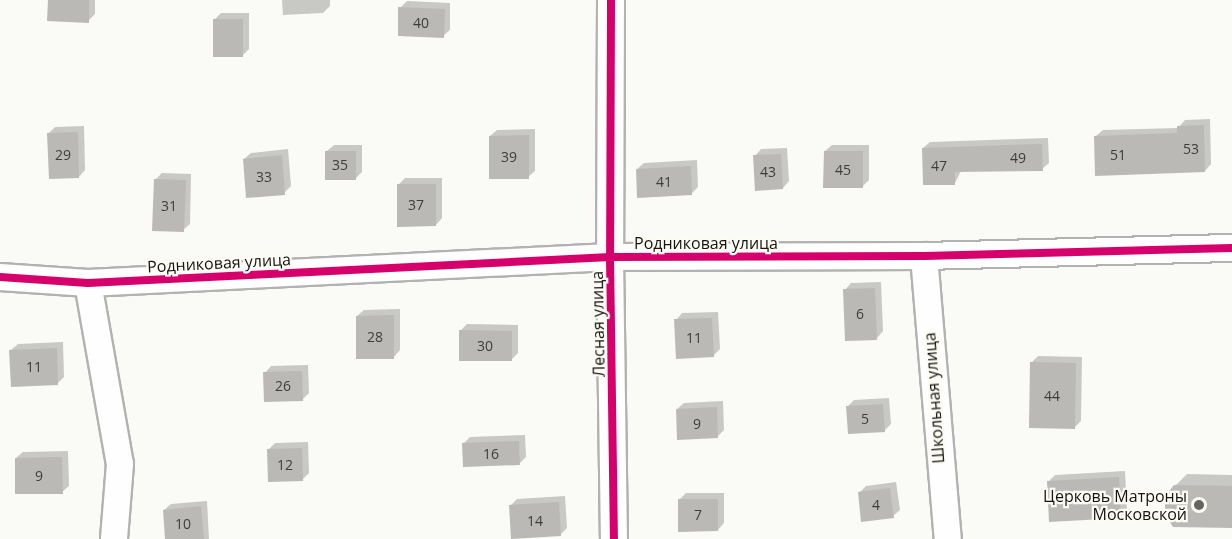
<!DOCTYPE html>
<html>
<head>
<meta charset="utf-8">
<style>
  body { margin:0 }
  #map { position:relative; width:1232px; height:539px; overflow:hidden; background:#fafaf6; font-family:"Open Sans",sans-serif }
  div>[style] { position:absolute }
  .shadow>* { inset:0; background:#0003 }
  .building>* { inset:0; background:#bab9b6 }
  .roads { filter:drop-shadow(2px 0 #b3b2b0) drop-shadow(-2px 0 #b3b2b0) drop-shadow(0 2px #b3b2b0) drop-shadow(0 -2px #b3b2b0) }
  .minor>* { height:26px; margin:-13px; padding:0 13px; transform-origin:13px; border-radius:13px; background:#fefefe }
  .cycleway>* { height:8px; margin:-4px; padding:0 4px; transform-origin:4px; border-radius:4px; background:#d6006c }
  .dots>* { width:16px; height:16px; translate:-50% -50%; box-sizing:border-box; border:3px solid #fcfbf4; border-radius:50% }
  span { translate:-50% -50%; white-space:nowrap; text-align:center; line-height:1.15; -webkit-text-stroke:4.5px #fcfbf4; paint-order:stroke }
  .number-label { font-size:14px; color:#3e3d3b }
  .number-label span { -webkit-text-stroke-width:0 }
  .street-label { font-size:16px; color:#151412 }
  .poi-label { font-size:16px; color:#151412 }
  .right { translate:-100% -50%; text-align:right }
</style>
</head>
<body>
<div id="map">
  <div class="shadow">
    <div style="clip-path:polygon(50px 0,95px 0,95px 14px,88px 21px)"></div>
    <div style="clip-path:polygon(282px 0,330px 0,330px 6px,323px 13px,283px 15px)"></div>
    <div style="clip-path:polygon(407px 1px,450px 3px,450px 30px,443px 36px,400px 8px)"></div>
    <div style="clip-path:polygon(221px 13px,249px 13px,249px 49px,242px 56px,214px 20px)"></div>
    <div style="clip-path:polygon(1210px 119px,1211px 164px,1205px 171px,1096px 136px,1103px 130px,1178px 128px,1185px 120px)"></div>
    <div style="clip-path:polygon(84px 126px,85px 170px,79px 177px,49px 133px,55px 127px)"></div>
    <div style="clip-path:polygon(535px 129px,535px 171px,528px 177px,490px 136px,497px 130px)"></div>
    <div style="clip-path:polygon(1048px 138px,1049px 163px,1042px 169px,961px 171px,955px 183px,923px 148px,930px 142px)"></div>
    <div style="clip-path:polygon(334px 145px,362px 145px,362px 172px,355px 179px,327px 151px)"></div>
    <div style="clip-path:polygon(832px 145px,869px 145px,869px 180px,862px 187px,825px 151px)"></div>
    <div style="clip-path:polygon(787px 148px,789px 181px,783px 188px,755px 156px,761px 149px)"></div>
    <div style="clip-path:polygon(288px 149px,291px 186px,284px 193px,244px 159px,251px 153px)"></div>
    <div style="clip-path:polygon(697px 160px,698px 187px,691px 194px,637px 169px,644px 163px)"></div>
    <div style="clip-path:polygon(162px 173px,191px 174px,190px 224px,183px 230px,155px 180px)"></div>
    <div style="clip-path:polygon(405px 178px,442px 178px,442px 218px,436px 225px,398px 185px)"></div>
    <div style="clip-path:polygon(881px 282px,883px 331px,877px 338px,845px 290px,851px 283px)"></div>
    <div style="clip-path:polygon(400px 309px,400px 350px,394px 357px,357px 316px,364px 310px)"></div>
    <div style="clip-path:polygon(718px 312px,720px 349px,713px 356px,676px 320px,682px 313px)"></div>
    <div style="clip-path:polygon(467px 324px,518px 325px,518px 353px,511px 360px,460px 331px)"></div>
    <div style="clip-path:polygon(63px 342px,64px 377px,57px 384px,11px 350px,18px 344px)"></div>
    <div style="clip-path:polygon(1038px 356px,1082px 357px,1081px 421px,1074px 428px,1031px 363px)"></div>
    <div style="clip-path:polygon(308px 365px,309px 393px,303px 399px,265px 373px,271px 366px)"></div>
    <div style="clip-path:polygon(889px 398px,891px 424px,884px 431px,847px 407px,854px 400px)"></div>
    <div style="clip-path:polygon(723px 401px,724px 430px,717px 437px,677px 409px,684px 403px)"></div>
    <div style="clip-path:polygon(525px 435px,526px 457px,519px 464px,464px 443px,470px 437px)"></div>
    <div style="clip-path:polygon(308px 442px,309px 473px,302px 480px,268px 450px,275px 443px)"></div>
    <div style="clip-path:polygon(68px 451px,69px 486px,62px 492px,16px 458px,23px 452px)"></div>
    <div style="clip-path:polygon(1125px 471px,1127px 510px,1121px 516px,1048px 482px,1055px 475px)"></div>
    <div style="clip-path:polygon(1187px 474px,1232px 475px,1232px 527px,1175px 486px)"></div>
    <div style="clip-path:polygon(896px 482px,900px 510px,893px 516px,859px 493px,866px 486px)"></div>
    <div style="clip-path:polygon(686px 493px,724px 493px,724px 523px,718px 530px,679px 500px)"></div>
    <div style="clip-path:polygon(565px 496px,567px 528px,560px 535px,510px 506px,517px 499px)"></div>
    <div style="clip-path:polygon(207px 501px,209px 539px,167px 539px,164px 510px,171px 504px)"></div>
  </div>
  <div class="building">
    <div style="clip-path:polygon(48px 0,89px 0,89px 23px,47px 21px)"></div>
    <div style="clip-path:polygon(398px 7px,445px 9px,444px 38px,398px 36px)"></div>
    <div style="clip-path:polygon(213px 19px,243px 19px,243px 57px,213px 57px)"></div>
    <div style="clip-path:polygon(1204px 125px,1205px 172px,1095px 176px,1094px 136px,1177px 133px,1177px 126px)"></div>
    <div style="clip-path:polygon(78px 132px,79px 178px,49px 179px,47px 133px)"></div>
    <div style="clip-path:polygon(529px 135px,529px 179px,489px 179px,489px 136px)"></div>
    <div style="clip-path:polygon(1042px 144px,1043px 171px,955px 172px,955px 185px,923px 185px,922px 148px)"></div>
    <div style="clip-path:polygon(325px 151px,356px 151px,356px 180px,325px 180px)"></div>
    <div style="clip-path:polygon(824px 151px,863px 151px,863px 188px,823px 188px)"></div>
    <div style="clip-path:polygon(781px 154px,783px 189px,755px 191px,753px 155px)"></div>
    <div style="clip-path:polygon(282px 155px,285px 195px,246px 198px,243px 159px)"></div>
    <div style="clip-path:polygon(691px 166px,692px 195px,637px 198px,636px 169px)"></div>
    <div style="clip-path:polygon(154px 179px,186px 180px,184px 232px,152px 231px)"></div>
    <div style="clip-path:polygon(397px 184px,436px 184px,436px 226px,397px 227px)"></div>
    <div style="clip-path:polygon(875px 288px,877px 340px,845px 341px,843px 289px)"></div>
    <div style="clip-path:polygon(394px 315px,394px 359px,356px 359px,356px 316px)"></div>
    <div style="clip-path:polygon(712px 318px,714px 357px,676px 359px,674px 319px)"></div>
    <div style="clip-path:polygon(459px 330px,512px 331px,512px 361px,459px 361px)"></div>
    <div style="clip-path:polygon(57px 348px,58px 385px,11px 387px,9px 350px)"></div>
    <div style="clip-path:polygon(1030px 362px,1076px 363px,1075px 429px,1029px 428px)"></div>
    <div style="clip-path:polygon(302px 371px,303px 401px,264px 402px,263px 372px)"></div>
    <div style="clip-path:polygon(883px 404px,885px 432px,848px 434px,846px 406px)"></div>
    <div style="clip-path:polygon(717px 407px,718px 438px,677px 440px,676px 409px)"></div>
    <div style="clip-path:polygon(519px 441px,520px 465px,463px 467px,462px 443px)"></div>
    <div style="clip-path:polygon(302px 448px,303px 481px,268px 482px,267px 449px)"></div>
    <div style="clip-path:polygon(62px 457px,63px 494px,15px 494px,15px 458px)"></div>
    <div style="clip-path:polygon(1119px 477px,1121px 518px,1049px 522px,1047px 481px)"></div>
    <div style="clip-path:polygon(1174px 485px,1232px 486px,1232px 528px,1173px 527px,1165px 514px,1165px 496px)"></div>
    <div style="clip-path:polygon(890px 488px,894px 518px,861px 522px,858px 492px)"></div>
    <div style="clip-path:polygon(678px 499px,718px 499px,718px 531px,678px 532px)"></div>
    <div style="clip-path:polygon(559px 502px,561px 536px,511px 539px,509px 505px)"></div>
    <div style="clip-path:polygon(201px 506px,204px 539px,165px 539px,163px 510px)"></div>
  </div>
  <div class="roads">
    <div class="minor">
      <div style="left:611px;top:0;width:257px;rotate:90.2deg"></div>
      <div style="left:610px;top:257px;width:282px;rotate:89.2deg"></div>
      <div style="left:924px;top:256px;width:284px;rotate:85.2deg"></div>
      <div style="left:0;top:277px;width:88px;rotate:3.9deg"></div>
      <div style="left:88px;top:283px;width:523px;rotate:-2.85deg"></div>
      <div style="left:610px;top:257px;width:314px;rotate:-0.2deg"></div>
      <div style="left:924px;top:256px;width:308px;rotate:-1.5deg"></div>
      <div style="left:88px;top:283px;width:184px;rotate:80deg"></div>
      <div style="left:120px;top:464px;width:75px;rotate:94.6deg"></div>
    </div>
  </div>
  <div class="cycleway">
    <div style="left:611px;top:0;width:257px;rotate:90.2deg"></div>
    <div style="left:610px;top:257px;width:282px;rotate:89.2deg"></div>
    <div style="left:0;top:277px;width:88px;rotate:3.9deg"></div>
    <div style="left:88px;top:283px;width:523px;rotate:-2.85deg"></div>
    <div style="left:610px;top:257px;width:314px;rotate:-0.2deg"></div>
    <div style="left:924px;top:256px;width:308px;rotate:-1.5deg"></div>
  </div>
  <div class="dots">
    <div style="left:1199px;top:505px;background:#656462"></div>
  </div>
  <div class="number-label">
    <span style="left:421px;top:23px">40</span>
    <span style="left:1191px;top:149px">53</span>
    <span style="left:63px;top:155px">29</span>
    <span style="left:1118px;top:155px">51</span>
    <span style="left:509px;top:157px">39</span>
    <span style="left:1018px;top:158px">49</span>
    <span style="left:340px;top:165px">35</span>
    <span style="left:939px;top:166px">47</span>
    <span style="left:843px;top:170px">45</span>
    <span style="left:768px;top:172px">43</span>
    <span style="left:264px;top:177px">33</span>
    <span style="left:664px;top:182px">41</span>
    <span style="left:416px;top:205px">37</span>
    <span style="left:169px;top:206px">31</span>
    <span style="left:860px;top:314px">6</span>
    <span style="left:375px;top:337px">28</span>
    <span style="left:694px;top:338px">11</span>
    <span style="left:485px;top:346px">30</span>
    <span style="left:34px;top:367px">11</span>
    <span style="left:283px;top:386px">26</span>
    <span style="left:1052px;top:396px">44</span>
    <span style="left:865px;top:419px">5</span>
    <span style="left:697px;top:424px">9</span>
    <span style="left:491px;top:454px">16</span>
    <span style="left:285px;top:465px">12</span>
    <span style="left:39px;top:476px">9</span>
    <span style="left:876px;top:505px">4</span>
    <span style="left:698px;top:515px">7</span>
    <span style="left:535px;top:521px">14</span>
    <span style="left:183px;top:524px">10</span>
  </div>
  <div class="street-label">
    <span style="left:706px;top:243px">Родниковая улица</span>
    <span style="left:219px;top:263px;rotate:-3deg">Родниковая улица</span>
    <span style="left:598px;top:324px;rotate:-91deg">Лесная улица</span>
    <span style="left:934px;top:398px;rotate:-94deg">Школьная улица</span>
  </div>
  <div class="poi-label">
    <span class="right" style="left:1187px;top:505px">Церковь Матроны<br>Московской</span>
  </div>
</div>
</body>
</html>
